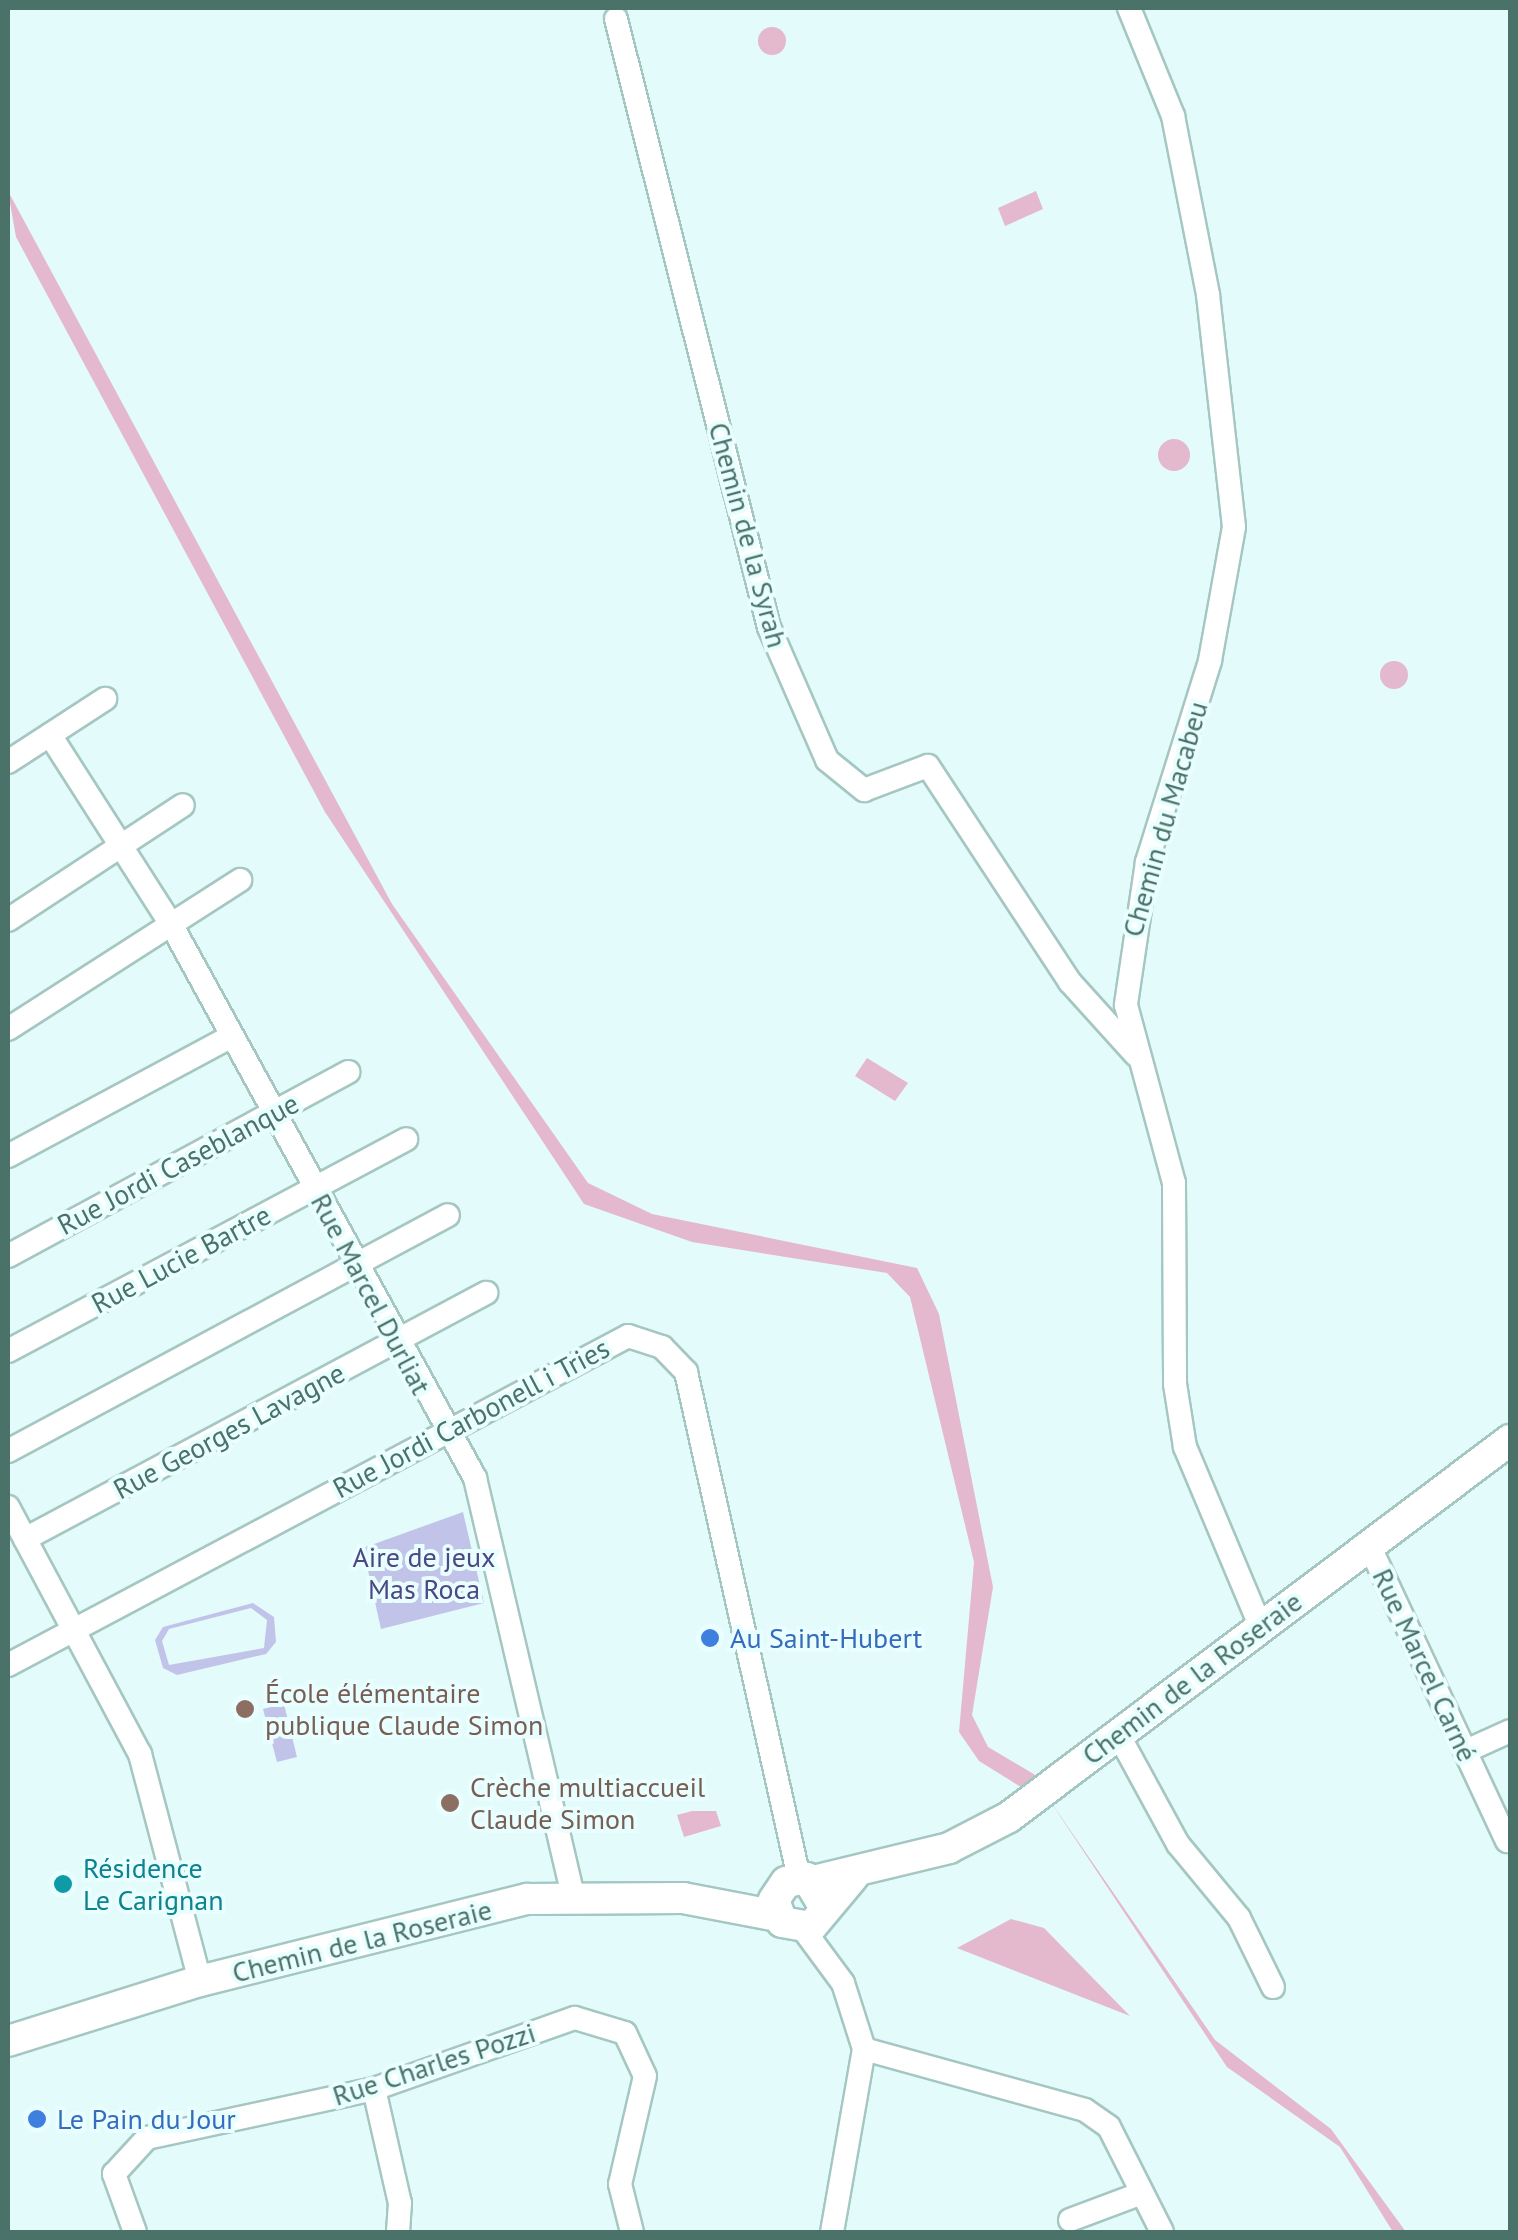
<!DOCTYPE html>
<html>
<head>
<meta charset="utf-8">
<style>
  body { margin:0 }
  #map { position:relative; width:1518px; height:2240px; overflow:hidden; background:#e3fbfb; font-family:"PT Sans",sans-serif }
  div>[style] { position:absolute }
  .green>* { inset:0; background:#c2c3e8 }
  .water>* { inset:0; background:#e4b9cd }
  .round { border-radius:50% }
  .roads { filter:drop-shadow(2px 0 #a5c7c1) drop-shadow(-2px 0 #a5c7c1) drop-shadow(0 2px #a5c7c1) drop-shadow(0 -2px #a5c7c1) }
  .minor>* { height:22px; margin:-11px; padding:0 11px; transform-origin:11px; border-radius:11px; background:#fff }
  .tertiary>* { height:30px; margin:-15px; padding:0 15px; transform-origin:15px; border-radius:15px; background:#fff }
  .dots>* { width:28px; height:28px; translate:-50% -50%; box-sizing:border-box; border:5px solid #e9fefe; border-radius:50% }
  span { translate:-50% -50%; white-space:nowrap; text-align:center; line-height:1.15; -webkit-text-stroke:8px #e9fefe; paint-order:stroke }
  .street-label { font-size:28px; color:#4a7268 }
  .park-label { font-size:28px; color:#4d4883 }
  .shop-label { font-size:28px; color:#366cbe }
  .left { translate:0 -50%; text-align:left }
  .education-label { font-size:28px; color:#785e54 }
  .culture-label { font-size:28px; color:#0d838f }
  .frame { position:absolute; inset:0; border:10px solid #4a7268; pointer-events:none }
</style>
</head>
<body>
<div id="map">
  <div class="green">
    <div style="clip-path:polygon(463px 1512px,484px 1603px,381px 1629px,363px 1548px)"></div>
    <div style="clip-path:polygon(evenodd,253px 1603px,274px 1617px,276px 1642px,266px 1654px,177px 1675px,163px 1668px,155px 1640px,163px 1627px,253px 1603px,251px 1608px,267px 1620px,264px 1648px,169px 1665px,162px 1641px,169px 1629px,251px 1608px)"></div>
    <div style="clip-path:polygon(284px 1704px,297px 1757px,277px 1762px,263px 1709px)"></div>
  </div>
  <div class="water">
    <div class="round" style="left:758px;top:27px;width:28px;height:28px"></div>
    <div style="clip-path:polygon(8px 191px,392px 904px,588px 1183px,652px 1214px,917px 1268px,939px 1314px,993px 1587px,972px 1715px,988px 1747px,1037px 1776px,1021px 1787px,979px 1761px,959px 1732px,974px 1562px,910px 1297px,887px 1273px,692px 1242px,584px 1204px,325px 812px,16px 237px)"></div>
    <div style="clip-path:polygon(1036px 191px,1043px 209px,1005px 226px,998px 208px)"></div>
    <div class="round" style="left:1158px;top:439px;width:32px;height:32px"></div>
    <div class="round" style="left:1380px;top:661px;width:28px;height:28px"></div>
    <div style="clip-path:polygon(867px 1058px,908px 1083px,895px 1101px,855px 1076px)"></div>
    <div style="clip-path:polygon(1048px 1798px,1215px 2040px,1331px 2129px,1406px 2232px,1393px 2232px,1340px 2147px,1227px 2067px)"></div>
    <div style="clip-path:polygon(692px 1811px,716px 1811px,721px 1826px,684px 1837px,677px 1815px)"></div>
    <div style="clip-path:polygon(1011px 1919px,1044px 1928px,1130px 2016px,957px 1948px)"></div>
  </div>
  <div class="roads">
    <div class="minor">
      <div style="left:1129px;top:8px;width:117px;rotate:67.8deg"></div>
      <div style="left:1173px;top:116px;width:182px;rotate:78.9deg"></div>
      <div style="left:1208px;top:295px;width:233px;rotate:83.6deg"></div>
      <div style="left:1234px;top:527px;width:136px;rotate:100.2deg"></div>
      <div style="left:1210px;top:661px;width:211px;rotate:107.4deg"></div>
      <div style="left:1147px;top:862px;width:145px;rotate:98.4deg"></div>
      <div style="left:1126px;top:1005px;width:184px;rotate:74.9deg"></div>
      <div style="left:1174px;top:1183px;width:201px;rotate:89.7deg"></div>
      <div style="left:1175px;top:1384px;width:64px;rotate:81deg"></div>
      <div style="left:1185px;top:1447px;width:193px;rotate:67.2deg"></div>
      <div style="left:616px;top:19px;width:627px;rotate:75.88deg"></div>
      <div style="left:769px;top:627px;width:145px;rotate:66.4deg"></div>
      <div style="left:827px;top:760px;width:48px;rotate:39deg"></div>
      <div style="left:864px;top:790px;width:68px;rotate:-20.6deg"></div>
      <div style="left:928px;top:766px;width:258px;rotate:56.7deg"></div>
      <div style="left:1070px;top:982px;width:98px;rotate:47.9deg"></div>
      <div style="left:50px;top:735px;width:224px;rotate:57.4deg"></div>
      <div style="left:171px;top:924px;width:632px;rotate:61.24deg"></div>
      <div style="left:475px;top:1478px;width:432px;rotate:76.8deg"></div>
      <div style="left:8px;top:762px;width:116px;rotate:-33deg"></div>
      <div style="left:8px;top:920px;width:209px;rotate:-33.3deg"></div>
      <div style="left:8px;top:1029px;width:276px;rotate:-32.7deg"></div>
      <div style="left:8px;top:1156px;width:254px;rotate:-28.2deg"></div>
      <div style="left:8px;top:1256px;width:387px;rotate:-28.4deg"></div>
      <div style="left:8px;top:1351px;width:451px;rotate:-28deg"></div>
      <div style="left:8px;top:1451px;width:499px;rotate:-28.2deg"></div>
      <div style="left:8px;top:1507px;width:280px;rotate:61.9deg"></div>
      <div style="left:140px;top:1754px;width:235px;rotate:75.2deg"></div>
      <div style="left:25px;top:1539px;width:523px;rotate:-28.09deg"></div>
      <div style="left:1368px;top:1543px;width:329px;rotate:65deg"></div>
      <div style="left:8px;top:1665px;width:702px;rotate:-27.95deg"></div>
      <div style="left:628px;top:1336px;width:36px;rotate:18deg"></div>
      <div style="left:662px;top:1347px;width:35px;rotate:46deg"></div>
      <div style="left:686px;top:1372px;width:518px;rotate:77.41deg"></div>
      <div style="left:1118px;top:1734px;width:125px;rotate:61.4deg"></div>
      <div style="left:1178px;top:1844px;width:96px;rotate:50.5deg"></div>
      <div style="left:1239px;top:1918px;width:77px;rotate:63.8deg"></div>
      <div style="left:1466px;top:1751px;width:48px;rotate:-24.4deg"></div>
      <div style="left:803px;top:1929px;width:67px;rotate:53.5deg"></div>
      <div style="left:843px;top:1983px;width:69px;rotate:72.3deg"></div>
      <div style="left:864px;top:2049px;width:186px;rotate:99.9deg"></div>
      <div style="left:864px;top:2049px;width:229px;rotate:15.4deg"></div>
      <div style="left:1085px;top:2110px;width:29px;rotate:35deg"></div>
      <div style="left:1109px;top:2127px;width:118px;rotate:63.2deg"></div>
      <div style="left:374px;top:2089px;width:117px;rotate:77.2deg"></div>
      <div style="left:400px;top:2203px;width:29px;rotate:94deg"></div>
      <div style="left:1070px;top:2220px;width:72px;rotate:-20.5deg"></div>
      <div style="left:135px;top:2232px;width:62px;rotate:-109.9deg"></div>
      <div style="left:114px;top:2174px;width:49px;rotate:-47.5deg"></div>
      <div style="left:147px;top:2138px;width:232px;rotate:-12.2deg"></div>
      <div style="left:374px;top:2089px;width:213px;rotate:-19.5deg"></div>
      <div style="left:575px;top:2018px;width:52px;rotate:16.7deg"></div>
      <div style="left:625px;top:2033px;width:47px;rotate:65.1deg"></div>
      <div style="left:645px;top:2076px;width:111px;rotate:103deg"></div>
      <div style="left:620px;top:2184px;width:49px;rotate:76deg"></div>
    </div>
    <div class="tertiary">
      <div style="left:813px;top:1881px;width:140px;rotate:-13.6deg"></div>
      <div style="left:949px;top:1848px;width:68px;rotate:-27.3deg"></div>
      <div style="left:1009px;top:1817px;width:627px;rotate:-36.96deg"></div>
      <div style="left:825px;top:1908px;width:35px;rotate:-121deg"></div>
      <div style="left:807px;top:1878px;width:21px;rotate:169deg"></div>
      <div style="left:786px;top:1882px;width:22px;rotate:124deg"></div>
      <div style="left:774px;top:1900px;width:23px;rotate:70deg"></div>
      <div style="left:782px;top:1922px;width:29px;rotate:10deg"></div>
      <div style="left:811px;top:1927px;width:65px;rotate:-50deg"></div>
      <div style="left:8px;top:2041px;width:201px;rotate:-17.4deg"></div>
      <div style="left:200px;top:1981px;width:337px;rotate:-14.1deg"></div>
      <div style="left:527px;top:1899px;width:156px;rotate:-0.4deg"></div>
      <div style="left:683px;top:1898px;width:96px;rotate:10.8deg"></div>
    </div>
  </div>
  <div class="dots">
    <div style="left:710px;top:1638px;background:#3f7fe0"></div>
    <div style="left:245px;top:1709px;background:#8d6e63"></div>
    <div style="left:450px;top:1803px;background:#8d6e63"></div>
    <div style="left:63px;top:1884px;background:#0f9aa8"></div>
    <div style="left:37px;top:2119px;background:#3f7fe0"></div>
  </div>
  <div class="street-label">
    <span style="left:748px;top:535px;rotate:75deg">Chemin de la Syrah</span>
    <span style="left:1165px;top:819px;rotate:-74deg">Chemin du Macabeu</span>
    <span style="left:178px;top:1164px;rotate:-28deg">Rue Jordi Caseblanque</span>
    <span style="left:181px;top:1259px;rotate:-28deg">Rue Lucie Bartre</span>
    <span style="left:371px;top:1294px;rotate:62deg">Rue Marcel Durliat</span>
    <span style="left:471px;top:1418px;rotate:-28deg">Rue Jordi Carbonell i Tries</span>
    <span style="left:229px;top:1431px;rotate:-28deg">Rue Georges Lavagne</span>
    <span style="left:1425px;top:1665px;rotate:65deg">Rue Marcel Carné</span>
    <span style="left:1192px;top:1678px;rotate:-37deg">Chemin de la Roseraie</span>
    <span style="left:362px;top:1941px;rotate:-14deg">Chemin de la Roseraie</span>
    <span style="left:434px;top:2064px;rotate:-18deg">Rue Charles Pozzi</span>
  </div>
  <div class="park-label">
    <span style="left:424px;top:1573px">Aire de jeux<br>Mas Roca</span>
  </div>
  <div class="shop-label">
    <span class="left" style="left:730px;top:1638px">Au Saint-Hubert</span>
    <span class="left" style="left:57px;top:2119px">Le Pain du Jour</span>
  </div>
  <div class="education-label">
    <span class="left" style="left:265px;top:1709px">École élémentaire<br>publique Claude Simon</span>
    <span class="left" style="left:470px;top:1803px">Crèche multiaccueil<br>Claude Simon</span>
  </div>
  <div class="culture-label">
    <span class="left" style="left:83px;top:1884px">Résidence<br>Le Carignan</span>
  </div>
  <div class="frame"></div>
</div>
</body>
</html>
